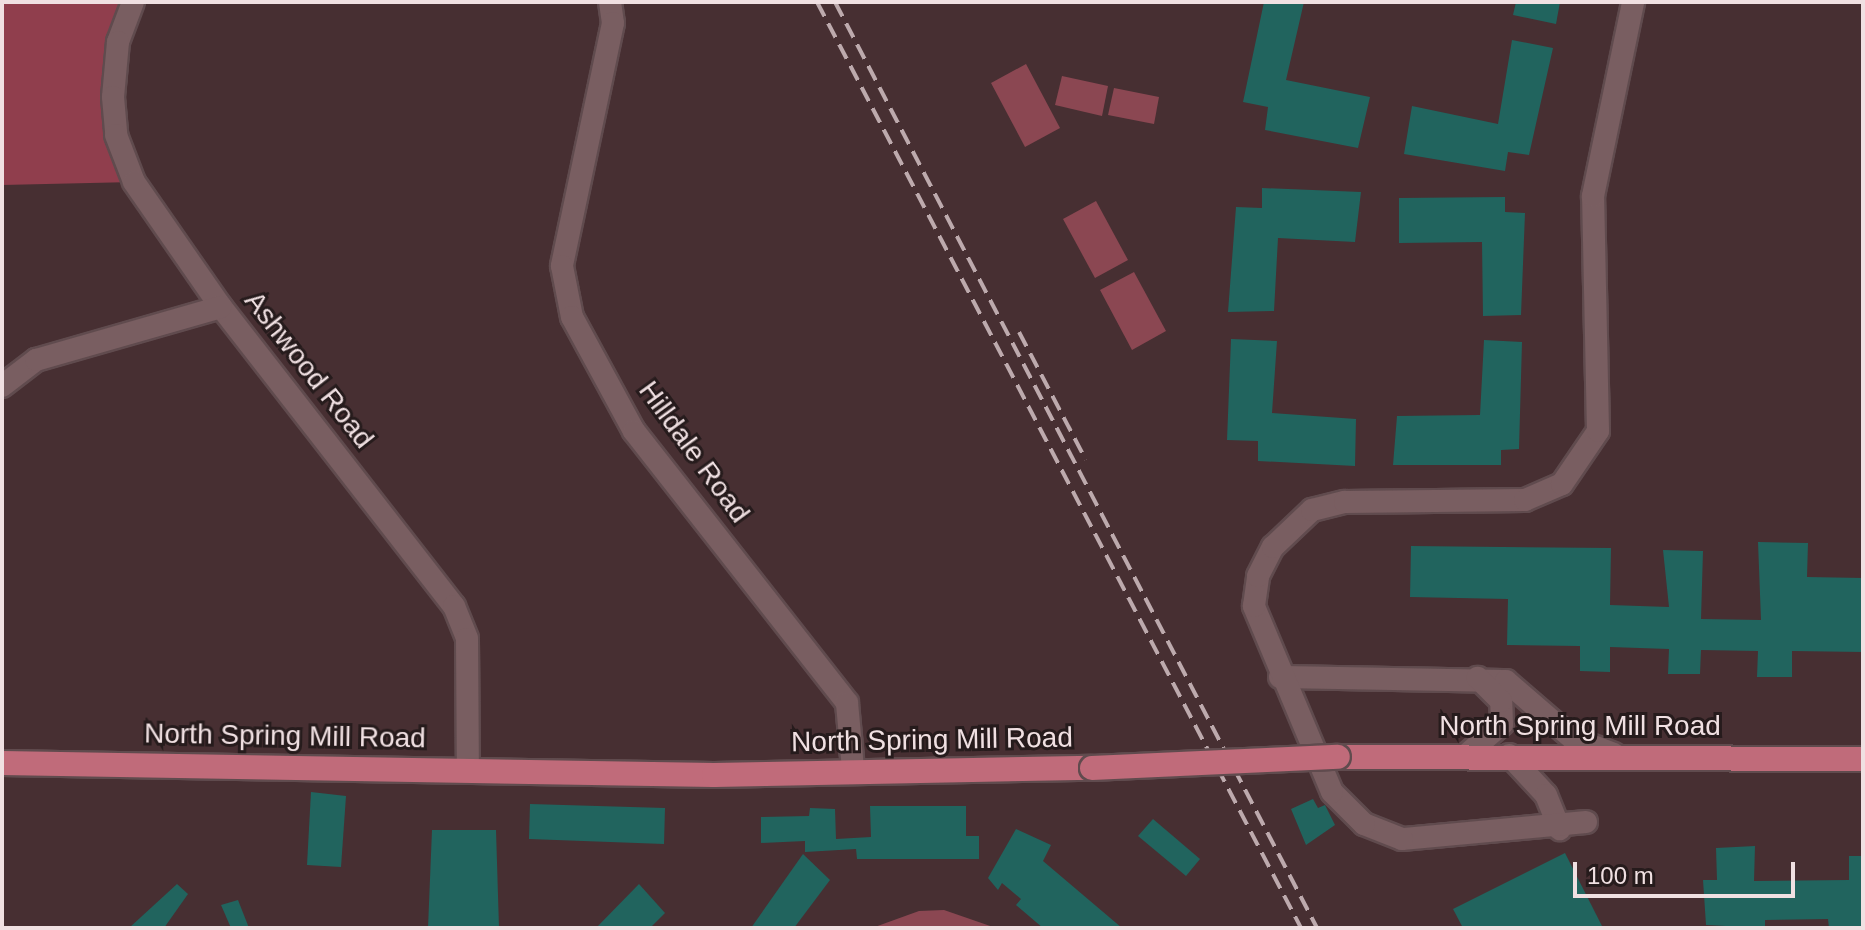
<!DOCTYPE html>
<html>
<head>
<meta charset="utf-8">
<style>
  body { margin:0 }
  #map { position:relative; width:1865px; height:930px; overflow:hidden; background:#472f32; font-family:Arial,sans-serif }
  div>[style] { position:absolute }
  .green>* { inset:0; background:#8b4752 }
  .forest>* { inset:0; background:#903e4d }
  .building>* { inset:0; background:#21645e }
  .roads { filter:drop-shadow(2px 0 #604b4e) drop-shadow(-2px 0 #604b4e) drop-shadow(0 2px #604b4e) drop-shadow(0 -2px #604b4e) }
  .minor>* { height:22px; margin:-11px; padding:0 11px; transform-origin:11px; border-radius:11px; background:#795e61 }
  .major>* { height:24px; margin:-12px; padding:0 12px; transform-origin:12px; border-radius:12px; background:#c06b7a }
  .rail>* { height:4px; margin-top:-2px; transform-origin:0; background:repeating-linear-gradient(90deg,#bdaaad 0 16px,transparent 0 24px) }
  .bridges { filter:drop-shadow(2px 0 #604b4e) drop-shadow(-2px 0 #604b4e) drop-shadow(0 2px #604b4e) drop-shadow(0 -2px #604b4e) }
  .major-bridge>* { height:24px; margin:-12px; padding:0 12px; transform-origin:12px; border-radius:12px; background:#c06b7a }
  span { translate:-50% -50%; white-space:nowrap; text-align:center; line-height:1.15; -webkit-text-stroke:6px #261b1c; paint-order:stroke }
  .street-label { font-size:28px; color:#f0e0e2 }
  .frame { position:absolute; inset:0; border:4px solid #f0e0e2; pointer-events:none }
  .scale { position:absolute; left:1573px; top:862px; width:222px; height:36px; box-sizing:border-box; border:4px solid #f0e0e2; border-top:0; padding-left:10px; font-size:24px; line-height:28px; white-space:nowrap; color:#f0e0e2; -webkit-text-stroke:6px #261b1c; paint-order:stroke }
</style>
</head>
<body>
<div id="map">
  <div class="green">
    <div style="clip-path:polygon(1026px 64px,1060px 128px,1025px 147px,991px 83px)"></div>
    <div style="clip-path:polygon(1062px 76px,1108px 86px,1102px 116px,1055px 105px)"></div>
    <div style="clip-path:polygon(1114px 88px,1159px 97px,1154px 124px,1108px 115px)"></div>
    <div style="clip-path:polygon(1096px 201px,1128px 260px,1095px 278px,1063px 219px)"></div>
    <div style="clip-path:polygon(1134px 272px,1166px 331px,1132px 350px,1100px 290px)"></div>
    <div style="clip-path:polygon(944px 910px,996px 928px,872px 928px,919px 911px)"></div>
  </div>
  <div class="forest">
    <div style="clip-path:polygon(2px 2px,133px 2px,113px 97px,134px 182px,2px 185px)"></div>
  </div>
  <div class="building">
    <div style="clip-path:polygon(1264px 2px,1304px 2px,1286px 80px,1370px 97px,1358px 148px,1265px 130px,1268px 107px,1243px 102px)"></div>
    <div style="clip-path:polygon(1516px 2px,1560px 2px,1556px 24px,1513px 15px)"></div>
    <div style="clip-path:polygon(1512px 40px,1553px 48px,1529px 155px,1508px 152px,1505px 171px,1404px 154px,1412px 106px,1498px 124px)"></div>
    <div style="clip-path:polygon(1262px 188px,1361px 192px,1355px 242px,1278px 238px,1274px 311px,1228px 312px,1236px 207px,1262px 208px)"></div>
    <div style="clip-path:polygon(1505px 197px,1505px 212px,1525px 213px,1521px 315px,1483px 316px,1482px 242px,1399px 243px,1399px 198px)"></div>
    <div style="clip-path:polygon(1231px 339px,1277px 341px,1272px 413px,1356px 419px,1355px 466px,1258px 461px,1258px 441px,1227px 440px)"></div>
    <div style="clip-path:polygon(1484px 340px,1522px 342px,1519px 449px,1501px 450px,1501px 465px,1393px 465px,1397px 416px,1480px 415px)"></div>
    <div style="clip-path:polygon(1758px 542px,1808px 543px,1807px 577px,1863px 578px,1863px 652px,1792px 651px,1792px 677px,1757px 677px,1758px 651px,1701px 650px,1700px 674px,1668px 674px,1669px 649px,1610px 647px,1610px 672px,1580px 671px,1580px 646px,1507px 645px,1508px 599px,1410px 597px,1411px 546px,1611px 548px,1610px 605px,1669px 607px,1663px 550px,1703px 551px,1701px 619px,1761px 620px)"></div>
    <div style="clip-path:polygon(311px 792px,346px 796px,341px 867px,307px 865px)"></div>
    <div style="clip-path:polygon(1313px 799px,1318px 808px,1325px 805px,1335px 825px,1306px 845px,1291px 809px)"></div>
    <div style="clip-path:polygon(530px 804px,665px 808px,664px 844px,529px 839px)"></div>
    <div style="clip-path:polygon(870px 806px,966px 806px,966px 836px,979px 836px,979px 859px,857px 859px,856px 849px,805px 852px,805px 841px,761px 843px,761px 817px,809px 816px,810px 808px,835px 809px,836px 839px,871px 837px)"></div>
    <div style="clip-path:polygon(1153px 819px,1200px 859px,1186px 876px,1138px 836px)"></div>
    <div style="clip-path:polygon(1016px 829px,1051px 845px,1043px 861px,1122px 928px,1043px 928px,1016px 905px,1021px 899px,1002px 883px,998px 890px,988px 878px)"></div>
    <div style="clip-path:polygon(432px 830px,496px 830px,499px 928px,428px 928px)"></div>
    <div style="clip-path:polygon(1755px 846px,1754px 881px,1849px 880px,1849px 856px,1863px 856px,1863px 928px,1829px 928px,1828px 919px,1765px 920px,1765px 928px,1706px 925px,1703px 880px,1717px 880px,1716px 848px)"></div>
    <div style="clip-path:polygon(1565px 853px,1603px 928px,1463px 928px,1453px 909px)"></div>
    <div style="clip-path:polygon(803px 854px,830px 880px,794px 928px,751px 928px)"></div>
    <div style="clip-path:polygon(177px 884px,188px 894px,164px 928px,129px 928px)"></div>
    <div style="clip-path:polygon(639px 884px,665px 913px,650px 928px,596px 928px)"></div>
    <div style="clip-path:polygon(238px 900px,249px 928px,231px 928px,221px 905px)"></div>
  </div>
  <div class="roads">
    <div class="minor">
      <div style="left:133px;top:2px;width:43px;rotate:110.6deg"></div>
      <div style="left:118px;top:42px;width:55px;rotate:95.2deg"></div>
      <div style="left:113px;top:97px;width:38px;rotate:85deg"></div>
      <div style="left:116px;top:135px;width:50px;rotate:69deg"></div>
      <div style="left:134px;top:182px;width:152px;rotate:55.2deg"></div>
      <div style="left:221px;top:307px;width:379px;rotate:52.1deg"></div>
      <div style="left:454px;top:606px;width:35px;rotate:68deg"></div>
      <div style="left:467px;top:639px;width:132px;rotate:89.6deg"></div>
      <div style="left:610px;top:2px;width:21px;rotate:82deg"></div>
      <div style="left:613px;top:23px;width:248px;rotate:101.9deg"></div>
      <div style="left:562px;top:266px;width:52px;rotate:78.9deg"></div>
      <div style="left:572px;top:317px;width:130px;rotate:61.5deg"></div>
      <div style="left:634px;top:431px;width:345px;rotate:51.9deg"></div>
      <div style="left:847px;top:703px;width:66px;rotate:84.8deg"></div>
      <div style="left:2px;top:386px;width:43px;rotate:-37.4deg"></div>
      <div style="left:36px;top:360px;width:192px;rotate:-16deg"></div>
      <div style="left:1280px;top:677px;width:226px;rotate:1deg"></div>
      <div style="left:1506px;top:681px;width:87px;rotate:40.8deg"></div>
      <div style="left:1572px;top:738px;width:45px;rotate:20.9deg"></div>
      <div style="left:1509px;top:755px;width:54px;rotate:47.2deg"></div>
      <div style="left:1546px;top:795px;width:37px;rotate:68deg"></div>
      <div style="left:1465px;top:756px;width:49px;rotate:-40.9deg"></div>
      <div style="left:1502px;top:724px;width:23px;rotate:-92deg"></div>
      <div style="left:1501px;top:701px;width:33px;rotate:-135deg"></div>
      <div style="left:1586px;top:822px;width:185px;rotate:174.7deg"></div>
      <div style="left:1402px;top:839px;width:41px;rotate:-158.5deg"></div>
      <div style="left:1364px;top:824px;width:45px;rotate:-135deg"></div>
      <div style="left:1332px;top:792px;width:202px;rotate:-112.8deg"></div>
      <div style="left:1254px;top:606px;width:30px;rotate:-82deg"></div>
      <div style="left:1258px;top:576px;width:33px;rotate:-63deg"></div>
      <div style="left:1273px;top:547px;width:54px;rotate:-43.5deg"></div>
      <div style="left:1312px;top:510px;width:34px;rotate:-14deg"></div>
      <div style="left:1345px;top:502px;width:180px;rotate:-0.6deg"></div>
      <div style="left:1525px;top:500px;width:40px;rotate:-23.4deg"></div>
      <div style="left:1562px;top:484px;width:64px;rotate:-55.8deg"></div>
      <div style="left:1598px;top:431px;width:235px;rotate:-91.2deg"></div>
      <div style="left:1593px;top:196px;width:198px;rotate:-78.3deg"></div>
    </div>
    <div class="major">
      <div style="left:1338px;top:757px;width:525px;rotate:0.22deg"></div>
      <div style="left:2px;top:763px;width:712px;rotate:0.97deg"></div>
      <div style="left:714px;top:775px;width:378px;rotate:-1.1deg"></div>
    </div>
  </div>
  <div class="rail">
    <div style="left:817px;top:2px;width:1045px;rotate:62.4deg"></div>
    <div style="left:835px;top:2px;width:1044px;rotate:62.5deg"></div>
    <div style="left:1019px;top:332px;width:144px;rotate:62.4deg"></div>
  </div>
  <div class="bridges">
    <div class="major-bridge">
      <div style="left:1092px;top:768px;width:246px;rotate:-2.6deg"></div>
    </div>
  </div>
  <div class="street-label">
    <span style="left:309px;top:370px;rotate:52deg">Ashwood Road</span>
    <span style="left:694px;top:452px;rotate:54deg">Hilldale Road</span>
    <span style="left:1580px;top:726px">North Spring Mill Road</span>
    <span style="left:285px;top:736px;rotate:1deg">North Spring Mill Road</span>
    <span style="left:932px;top:740px;rotate:-1deg">North Spring Mill Road</span>
  </div>
  <div class="frame"></div>
  <div class="scale">100 m</div>
</div>
</body>
</html>
